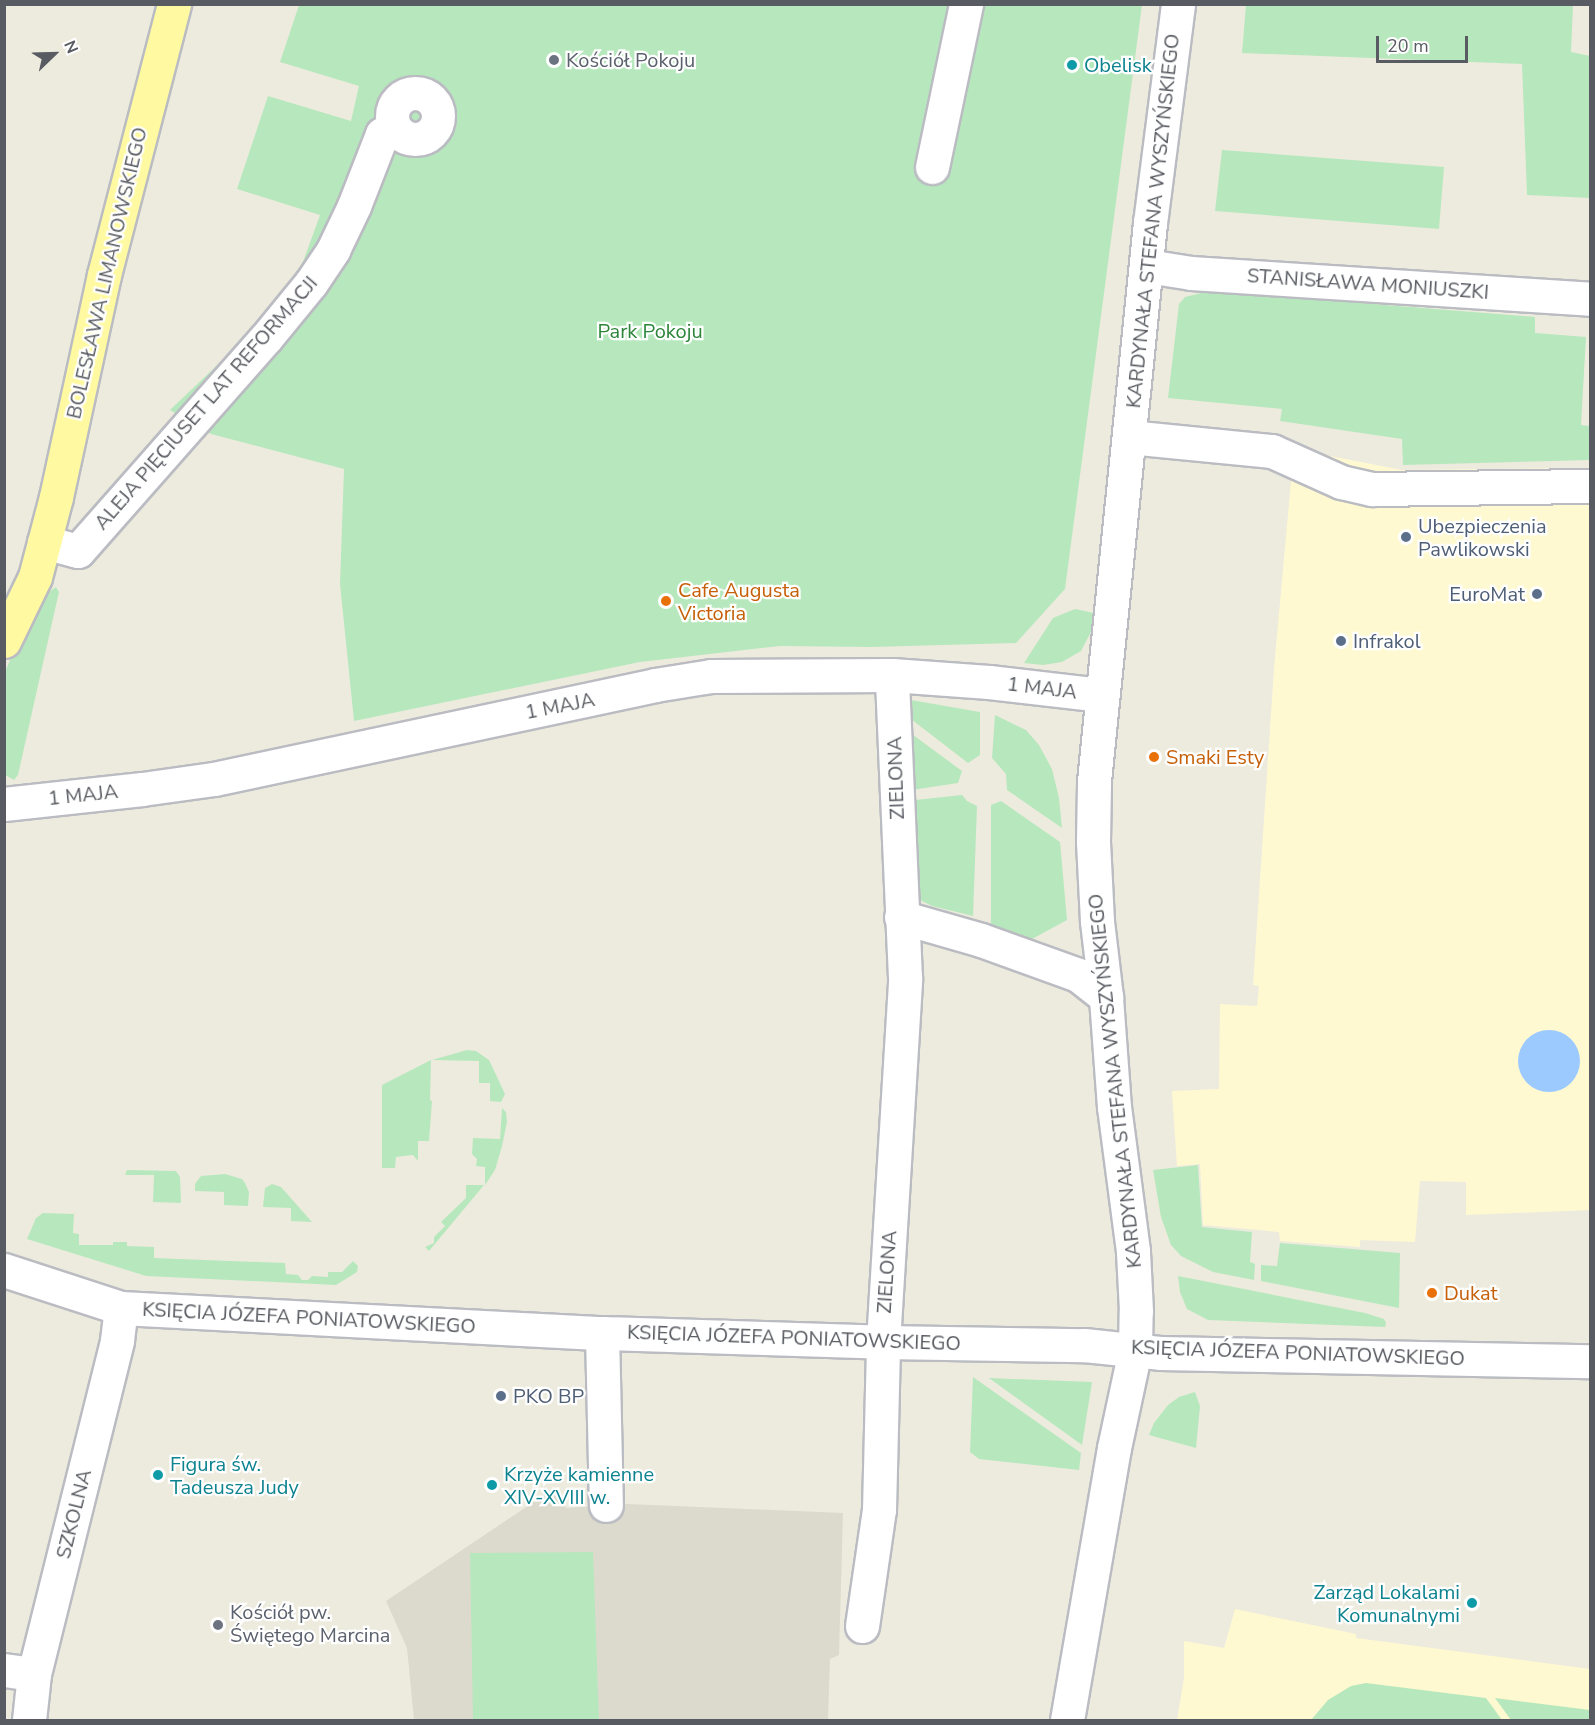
<!DOCTYPE html>
<html>
<head>
<meta charset="utf-8">
<style>
  body { margin:0 }
  #map { position:relative; width:1595px; height:1725px; overflow:hidden; background:#edebde; font-family:"Nunito Sans",sans-serif }
  div>[style] { position:absolute }
  .commercial>* { inset:0; background:#fff9d1 }
  .education>* { inset:0; background:#dcdacd }
  .green>* { inset:0; background:#b7e8bd }
  .water>* { inset:0; background:#9ccaff }
  .round { border-radius:50% }
  .roads { filter:drop-shadow(2px 0 #babcc2) drop-shadow(-2px 0 #babcc2) drop-shadow(0 2px #babcc2) drop-shadow(0 -2px #babcc2) }
  .minor>* { height:33px; margin:-16.5px; padding:0 16.5px; transform-origin:16.5px; border-radius:16.5px; background:#fff }
  .minor>.ring { margin:-16.5px; padding:0; box-sizing:content-box; background:none; border:33px solid #fff; border-radius:50% }
  .major>* { height:33px; margin:-16.5px; padding:0 16.5px; transform-origin:16.5px; border-radius:16.5px; background:#fffaa1 }
  .dots>* { width:16px; height:16px; translate:-50% -50%; box-sizing:border-box; border:3px solid #fff; border-radius:50% }
  span { translate:-50% -50%; white-space:nowrap; text-align:center; line-height:1.15; -webkit-text-stroke:4.5px #fff; paint-order:stroke }
  .worship-label { font-size:20px; color:#5b616d }
  .left { translate:0 -50%; text-align:left }
  .culture-label { font-size:20px; color:#0d838f }
  .right { translate:-100% -50%; text-align:right }
  .street-label { font-size:20px; color:#585b61 }
  .park-label { font-size:20px; color:#2c8539 }
  .service-label { font-size:20px; color:#4e5e75 }
  .food-label { font-size:20px; color:#c56008 }
  .frame { position:absolute; inset:0; border:6px solid #585b61; pointer-events:none }
  .north { position:absolute; left:24px; top:24px; width:60px; height:60px; -webkit-text-stroke:4px #fff; paint-order:stroke; rotate:67deg; font-size:16px; font-weight:700; line-height:24px; text-align:center; color:#585b61 }
  .north::after { content:''; display:block; margin:auto; width:21px; height:27px; background:#585b61; clip-path:polygon(50% 0,100% 100%,50% 72%,0 100%) }
  .scale { position:absolute; left:1376px; top:36px; width:92px; height:27px; box-sizing:border-box; border:3px solid #585b61; border-top:0; padding-left:8px; font-size:18px; line-height:21px; white-space:nowrap; color:#585b61; -webkit-text-stroke:4px #fff; paint-order:stroke }
</style>
</head>
<body>
<div id="map">
  <div class="commercial">
    <div style="clip-path:polygon(1294px 449px,1402px 470px,1590px 468px,1590px 1210px,1466px 1215px,1466px 1182px,1420px 1181px,1415px 1242px,1360px 1240px,1360px 1247px,1280px 1241px,1279px 1232px,1203px 1225px,1200px 1164px,1177px 1166px,1172px 1091px,1219px 1089px,1220px 1004px,1257px 1006px,1259px 986px,1253px 985px,1274px 669px)"></div>
    <div style="clip-path:polygon(1235px 1609px,1356px 1634px,1356px 1638px,1590px 1669px,1590px 1720px,1177px 1720px,1184px 1678px,1184px 1641px,1224px 1648px)"></div>
  </div>
  <div class="education">
    <div style="clip-path:polygon(556px 1487px,566px 1508px,628px 1504px,843px 1513px,839px 1655px,830px 1659px,828px 1720px,414px 1720px,407px 1648px,386px 1601px)"></div>
  </div>
  <div class="green">
    <div style="clip-path:polygon(299px 5px,1142px 5px,1065px 589px,1016px 643px,871px 647px,780px 646px,640px 662px,354px 721px,340px 584px,344px 469px,211px 434px,170px 410px,291px 295px,320px 215px,237px 189px,268px 96px,351px 121px,359px 86px,280px 62px)"></div>
    <div style="clip-path:polygon(1246px 5px,1573px 5px,1571px 52px,1590px 56px,1590px 198px,1527px 195px,1522px 64px,1242px 53px)"></div>
    <div style="clip-path:polygon(1222px 150px,1444px 167px,1439px 229px,1215px 211px)"></div>
    <div style="clip-path:polygon(1209px 291px,1535px 317px,1535px 333px,1586px 337px,1581px 425px,1590px 426px,1590px 460px,1403px 465px,1402px 439px,1280px 421px,1282px 409px,1168px 398px,1179px 304px,1185px 297px)"></div>
    <div style="clip-path:polygon(56px 587px,59px 592px,52px 623px,18px 775px,14px 780px,5px 775px,5px 672px,30px 613px,43px 596px)"></div>
    <div style="clip-path:polygon(1075px 609px,1094px 613px,1092px 630px,1081px 651px,1062px 662px,1043px 665px,1024px 663px,1053px 618px)"></div>
    <div style="clip-path:polygon(911px 700px,980px 712px,980px 755px,968px 763px,907px 716px,906px 704px)"></div>
    <div style="clip-path:polygon(995px 715px,1026px 730px,1039px 745px,1052px 769px,1059px 798px,1062px 828px,1007px 790px,1006px 774px,992px 758px)"></div>
    <div style="clip-path:polygon(901px 726px,962px 771px,958px 783px,905px 791px)"></div>
    <div style="clip-path:polygon(962px 795px,967px 801px,977px 806px,973px 916px,932px 906px,922px 901px,913px 891px,906px 801px)"></div>
    <div style="clip-path:polygon(1001px 801px,1060px 842px,1067px 920px,1032px 939px,991px 928px,991px 805px)"></div>
    <div style="clip-path:polygon(467px 1050px,476px 1051px,489px 1060px,505px 1094px,501px 1102px,490px 1101px,490px 1083px,479px 1083px,479px 1061px,432px 1060px)"></div>
    <div style="clip-path:polygon(431px 1060px,430px 1100px,432px 1101px,429px 1141px,418px 1141px,418px 1161px,413px 1155px,396px 1157px,395px 1168px,382px 1168px,382px 1085px)"></div>
    <div style="clip-path:polygon(502px 1108px,506px 1112px,507px 1122px,502px 1146px,495px 1170px,485px 1185px,485px 1167px,476px 1166px,477px 1159px,472px 1154px,473px 1138px,500px 1139px)"></div>
    <div style="clip-path:polygon(1198px 1165px,1202px 1227px,1252px 1232px,1250px 1262px,1255px 1264px,1254px 1280px,1213px 1272px,1181px 1256px,1171px 1245px,1161px 1217px,1153px 1170px)"></div>
    <div style="clip-path:polygon(127px 1170px,176px 1171px,180px 1177px,181px 1203px,153px 1202px,154px 1175px,125px 1175px)"></div>
    <div style="clip-path:polygon(225px 1174px,242px 1179px,245px 1183px,249px 1192px,248px 1206px,224px 1205px,224px 1192px,195px 1191px,195px 1184px,201px 1176px)"></div>
    <div style="clip-path:polygon(272px 1184px,281px 1187px,312px 1222px,291px 1221px,291px 1208px,263px 1207px,265px 1188px)"></div>
    <div style="clip-path:polygon(466px 1185px,484px 1185px,429px 1251px,425px 1247px,434px 1243px,434px 1237px,445px 1226px,441px 1222px,466px 1198px)"></div>
    <div style="clip-path:polygon(43px 1213px,74px 1214px,73px 1233px,79px 1234px,79px 1245px,113px 1245px,113px 1242px,127px 1242px,127px 1246px,154px 1247px,154px 1258px,285px 1263px,286px 1274px,298px 1275px,302px 1280px,308px 1280px,312px 1276px,328px 1277px,328px 1272px,342px 1272px,353px 1261px,358px 1266px,357px 1272px,336px 1285px,146px 1276px,27px 1239px,36px 1218px)"></div>
    <div style="clip-path:polygon(1280px 1243px,1400px 1253px,1399px 1308px,1261px 1281px,1261px 1265px,1277px 1266px)"></div>
    <div style="clip-path:polygon(1178px 1276px,1365px 1313px,1384px 1319px,1386px 1323px,1385px 1327px,1208px 1320px,1187px 1309px,1180px 1292px)"></div>
    <div style="clip-path:polygon(973px 1377px,1081px 1453px,1079px 1470px,979px 1459px,970px 1452px)"></div>
    <div style="clip-path:polygon(989px 1378px,1092px 1382px,1082px 1445px)"></div>
    <div style="clip-path:polygon(1195px 1392px,1200px 1406px,1196px 1448px,1149px 1435px,1154px 1423px,1168px 1405px,1179px 1397px)"></div>
    <div style="clip-path:polygon(593px 1552px,599px 1720px,473px 1720px,470px 1553px)"></div>
    <div style="clip-path:polygon(1366px 1683px,1486px 1698px,1502px 1720px,1311px 1720px,1328px 1700px,1351px 1686px)"></div>
    <div style="clip-path:polygon(1495px 1698px,1590px 1710px,1590px 1720px,1511px 1720px)"></div>
  </div>
  <div class="water">
    <div class="round" style="left:1518px;top:1030px;width:62px;height:62px"></div>
  </div>
  <div class="roads">
    <div class="minor">
      <div class="ring" style="left:392px;top:93px;width:13px;height:13px"></div>
      <div style="left:932px;top:167px;width:167px;rotate:-78.2deg"></div>
      <div style="left:1147px;top:266px;width:45px;rotate:9deg"></div>
      <div style="left:1191px;top:273px;width:400px;rotate:3.7deg"></div>
      <div style="left:1129px;top:437px;width:144px;rotate:5.6deg"></div>
      <div style="left:1272px;top:451px;width:76px;rotate:24.2deg"></div>
      <div style="left:1341px;top:482px;width:32px;rotate:13deg"></div>
      <div style="left:1372px;top:489px;width:218px;rotate:-0.8deg"></div>
      <div style="left:44px;top:542px;width:35px;rotate:15deg"></div>
      <div style="left:78px;top:551px;width:284px;rotate:-48.6deg"></div>
      <div style="left:266px;top:338px;width:71px;rotate:-50.7deg"></div>
      <div style="left:311px;top:283px;width:40px;rotate:-56deg"></div>
      <div style="left:333px;top:250px;width:49px;rotate:-64.5deg"></div>
      <div style="left:354px;top:206px;width:77px;rotate:-68.7deg"></div>
      <div style="left:382px;top:134px;width:14px;rotate:-30deg"></div>
      <div style="left:4px;top:804px;width:139px;rotate:-6.2deg"></div>
      <div style="left:142px;top:789px;width:73px;rotate:-7.9deg"></div>
      <div style="left:214px;top:779px;width:451px;rotate:-12deg"></div>
      <div style="left:655px;top:685px;width:57px;rotate:-9.1deg"></div>
      <div style="left:711px;top:676px;width:181px;rotate:-0.3deg"></div>
      <div style="left:892px;top:675px;width:97px;rotate:4.1deg"></div>
      <div style="left:989px;top:682px;width:114px;rotate:6.6deg"></div>
      <div style="left:901px;top:917px;width:83px;rotate:16deg"></div>
      <div style="left:981px;top:940px;width:103px;rotate:19.8deg"></div>
      <div style="left:1078px;top:975px;width:36px;rotate:38deg"></div>
      <div style="left:4px;top:1270px;width:123px;rotate:18deg"></div>
      <div style="left:121px;top:1308px;width:482px;rotate:3deg"></div>
      <div style="left:602px;top:1333px;width:281px;rotate:1.8deg"></div>
      <div style="left:883px;top:1342px;width:201px;rotate:0.9deg"></div>
      <div style="left:1084px;top:1345px;width:76px;rotate:6deg"></div>
      <div style="left:1160px;top:1353px;width:430px;rotate:1.1deg"></div>
      <div style="left:602px;top:1333px;width:172px;rotate:88.7deg"></div>
      <div style="left:862px;top:1626px;width:117px;rotate:-81.7deg"></div>
      <div style="left:879px;top:1510px;width:168px;rotate:-88.6deg"></div>
      <div style="left:883px;top:1342px;width:365px;rotate:-86.5deg"></div>
      <div style="left:905px;top:978px;width:303px;rotate:-92.5deg"></div>
      <div style="left:4px;top:1670px;width:30px;rotate:8deg"></div>
      <div style="left:29px;top:1720px;width:46px;rotate:-83.8deg"></div>
      <div style="left:34px;top:1674px;width:344px;rotate:-76deg"></div>
      <div style="left:117px;top:1340px;width:32px;rotate:-83deg"></div>
      <div style="left:1067px;top:1720px;width:276px;rotate:-80.2deg"></div>
      <div style="left:1114px;top:1448px;width:100px;rotate:-77.9deg"></div>
      <div style="left:1135px;top:1350px;width:39px;rotate:-89deg"></div>
      <div style="left:1136px;top:1311px;width:60px;rotate:-92.9deg"></div>
      <div style="left:1133px;top:1251px;width:145px;rotate:-97.5deg"></div>
      <div style="left:1114px;top:1107px;width:110px;rotate:-94.2deg"></div>
      <div style="left:1106px;top:997px;width:77px;rotate:-96.8deg"></div>
      <div style="left:1097px;top:921px;width:80px;rotate:-92.9deg"></div>
      <div style="left:1093px;top:841px;width:60px;rotate:-89deg"></div>
      <div style="left:1094px;top:781px;width:561px;rotate:-84.27deg"></div>
      <div style="left:1150px;top:223px;width:221px;rotate:-82.7deg"></div>
    </div>
    <div class="major">
      <div style="left:4px;top:641px;width:71px;rotate:-64.2deg"></div>
      <div style="left:35px;top:577px;width:83px;rotate:-75.3deg"></div>
      <div style="left:56px;top:497px;width:227px;rotate:-77.8deg"></div>
      <div style="left:104px;top:275px;width:280px;rotate:-75.5deg"></div>
    </div>
  </div>
  <div class="dots">
    <div style="left:554px;top:60px;background:#6b7280"></div>
    <div style="left:1072px;top:65px;background:#0f9aa8"></div>
    <div style="left:1406px;top:537px;background:#5c6f8a"></div>
    <div style="left:1537px;top:594px;background:#5c6f8a"></div>
    <div style="left:666px;top:601px;background:#e8710a"></div>
    <div style="left:1341px;top:641px;background:#5c6f8a"></div>
    <div style="left:1154px;top:757px;background:#e8710a"></div>
    <div style="left:1432px;top:1293px;background:#e8710a"></div>
    <div style="left:501px;top:1396px;background:#5c6f8a"></div>
    <div style="left:158px;top:1475px;background:#0f9aa8"></div>
    <div style="left:492px;top:1485px;background:#0f9aa8"></div>
    <div style="left:1472px;top:1603px;background:#0f9aa8"></div>
    <div style="left:218px;top:1625px;background:#6b7280"></div>
  </div>
  <div class="worship-label">
    <span class="left" style="left:566px;top:60px">Kościół Pokoju</span>
    <span class="left" style="left:230px;top:1624px">Kościół pw.<br>Świętego Marcina</span>
  </div>
  <div class="culture-label">
    <span class="left" style="left:1084px;top:65px">Obelisk</span>
    <span class="left" style="left:170px;top:1476px">Figura św.<br>Tadeusza Judy</span>
    <span class="left" style="left:504px;top:1486px">Krzyże kamienne<br>XIV-XVIII w.</span>
    <span class="right" style="left:1460px;top:1604px">Zarząd Lokalami<br>Komunalnymi</span>
  </div>
  <div class="street-label">
    <span style="left:1153px;top:221px;rotate:-84deg">KARDYNAŁA STEFANA WYSZYŃSKIEGO</span>
    <span style="left:107px;top:273px;rotate:-77deg">BOLESŁAWA LIMANOWSKIEGO</span>
    <span style="left:1368px;top:284px;rotate:4deg">STANISŁAWA MONIUSZKI</span>
    <span style="left:206px;top:403px;rotate:-49deg">ALEJA PIĘCIUSET LAT REFORMACJI</span>
    <span style="left:1042px;top:688px;rotate:7deg">1 MAJA</span>
    <span style="left:560px;top:706px;rotate:-11deg">1 MAJA</span>
    <span style="left:896px;top:778px;rotate:-92deg">ZIELONA</span>
    <span style="left:83px;top:795px;rotate:-6deg">1 MAJA</span>
    <span style="left:1115px;top:1081px;rotate:-96deg">KARDYNAŁA STEFANA WYSZYŃSKIEGO</span>
    <span style="left:887px;top:1272px;rotate:-86deg">ZIELONA</span>
    <span style="left:309px;top:1318px;rotate:3deg">KSIĘCIA JÓZEFA PONIATOWSKIEGO</span>
    <span style="left:794px;top:1338px;rotate:2deg">KSIĘCIA JÓZEFA PONIATOWSKIEGO</span>
    <span style="left:1298px;top:1353px;rotate:2deg">KSIĘCIA JÓZEFA PONIATOWSKIEGO</span>
    <span style="left:74px;top:1514px;rotate:-76deg">SZKOLNA</span>
  </div>
  <div class="park-label">
    <span style="left:650px;top:331px">Park Pokoju</span>
  </div>
  <div class="service-label">
    <span class="left" style="left:1418px;top:538px">Ubezpieczenia<br>Pawlikowski</span>
    <span class="right" style="left:1525px;top:594px">EuroMat</span>
    <span class="left" style="left:1353px;top:641px">Infrakol</span>
    <span class="left" style="left:513px;top:1396px">PKO BP</span>
  </div>
  <div class="food-label">
    <span class="left" style="left:678px;top:602px">Cafe Augusta<br>Victoria</span>
    <span class="left" style="left:1166px;top:757px">Smaki Esty</span>
    <span class="left" style="left:1444px;top:1293px">Dukat</span>
  </div>
  <div class="frame"></div>
  <div class="north">N</div>
  <div class="scale">20 m</div>
</div>
</body>
</html>
